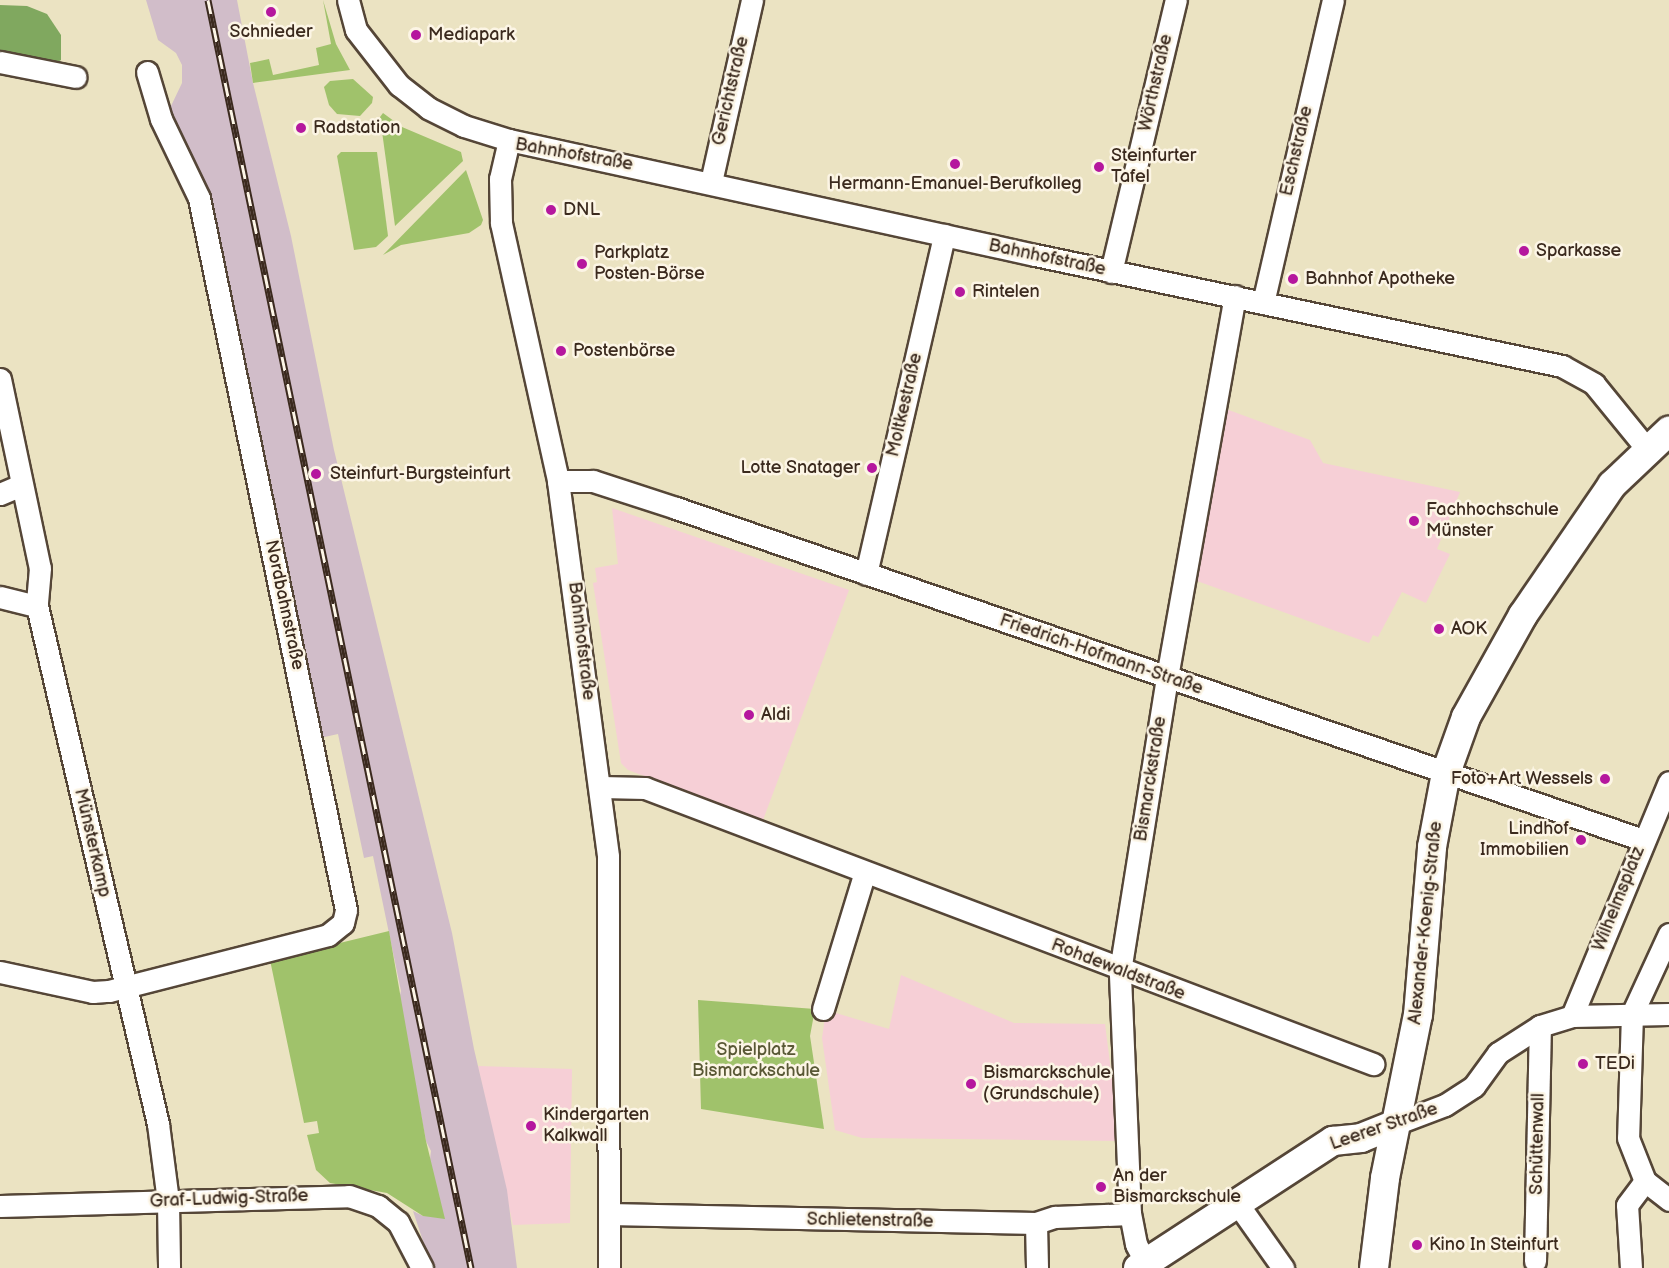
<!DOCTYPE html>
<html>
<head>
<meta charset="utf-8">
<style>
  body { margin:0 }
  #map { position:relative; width:1669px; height:1268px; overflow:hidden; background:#ebe3c2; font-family:"Balsamiq Sans",sans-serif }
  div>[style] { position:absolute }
  .built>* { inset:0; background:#f6cfd6 }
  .industrial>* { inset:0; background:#d1bdc9 }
  .green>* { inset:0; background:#a0c26b }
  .forest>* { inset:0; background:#80a85f }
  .roads { filter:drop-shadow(2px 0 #554637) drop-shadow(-2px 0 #554637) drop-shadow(0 2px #554637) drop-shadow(0 -2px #554637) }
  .street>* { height:21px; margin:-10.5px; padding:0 10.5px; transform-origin:10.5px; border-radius:10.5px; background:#fff }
  .secondary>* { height:28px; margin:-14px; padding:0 14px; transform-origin:14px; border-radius:14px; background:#fff }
  .rail>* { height:7px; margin-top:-3.5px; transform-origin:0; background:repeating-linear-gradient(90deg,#fcf5e5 0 14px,#3b2a1e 0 28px); box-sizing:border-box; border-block:2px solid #3b2a1e }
  .dots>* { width:16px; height:16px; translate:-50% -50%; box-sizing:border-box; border:3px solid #fcf5e5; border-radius:50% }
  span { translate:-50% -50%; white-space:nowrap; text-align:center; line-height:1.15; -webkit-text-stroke:5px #fcf5e5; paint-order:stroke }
  .poi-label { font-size:18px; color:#3b2a1e }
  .left { translate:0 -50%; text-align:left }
  .right { translate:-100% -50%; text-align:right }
  .street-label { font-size:18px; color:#3b2a1e }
  .park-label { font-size:18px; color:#595835 }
</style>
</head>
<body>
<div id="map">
  <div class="built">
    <div style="clip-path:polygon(1226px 409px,1310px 440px,1323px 463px,1460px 492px,1437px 549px,1450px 554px,1426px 603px,1402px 592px,1378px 637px,1373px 635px,1369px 643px,1197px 581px)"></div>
    <div style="clip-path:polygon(612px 508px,849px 590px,763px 820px,628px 770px,621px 763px,593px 583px,597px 582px,595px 568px,618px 564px)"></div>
    <div style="clip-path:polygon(901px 975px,1014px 1023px,1105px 1024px,1120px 1141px,862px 1138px,835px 1130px,822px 1038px,826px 1010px,889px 1029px)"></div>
    <div style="clip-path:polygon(478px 1066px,572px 1069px,570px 1223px,513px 1225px)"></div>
  </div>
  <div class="industrial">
    <div style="clip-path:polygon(146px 0,237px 0,253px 83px,291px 236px,334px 450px,452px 933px,474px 1049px,507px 1190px,517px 1268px,432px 1268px,413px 1211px,423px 1216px,431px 1151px,426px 1141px,399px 999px,401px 991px,373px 856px,364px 858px,338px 734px,320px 738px,172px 122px,171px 106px,182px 83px,182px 65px,176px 53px,158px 40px)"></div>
  </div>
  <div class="green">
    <div style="clip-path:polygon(323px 0,336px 44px,350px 70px,253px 83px,250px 63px,269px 59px,273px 75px,319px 65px,316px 48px,331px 44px)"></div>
    <div style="clip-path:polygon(353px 79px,373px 97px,372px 103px,360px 116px,337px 114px,329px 105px,324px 87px,330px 81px)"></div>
    <div style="clip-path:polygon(383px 113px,402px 127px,461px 152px,463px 161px,395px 226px,380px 117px)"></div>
    <div style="clip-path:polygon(341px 152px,377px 152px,388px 236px,376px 247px,354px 250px,337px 156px)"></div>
    <div style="clip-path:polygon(466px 170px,483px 220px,481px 225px,469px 233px,401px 245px,383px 255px)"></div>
    <div style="clip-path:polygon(389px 931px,426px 1141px,445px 1219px,423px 1216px,387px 1193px,330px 1183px,316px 1170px,307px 1135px,319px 1133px,317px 1121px,304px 1123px,270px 960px)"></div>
    <div style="clip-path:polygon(698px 1000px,815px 1009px,810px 1036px,824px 1129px,701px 1109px)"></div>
  </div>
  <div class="forest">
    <div style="clip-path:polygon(0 5px,27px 6px,47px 14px,61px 35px,61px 60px,53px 65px,0 54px)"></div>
  </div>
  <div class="roads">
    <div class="street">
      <div style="left:348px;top:0;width:31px;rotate:75deg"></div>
      <div style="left:356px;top:30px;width:70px;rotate:52deg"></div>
      <div style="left:399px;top:85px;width:37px;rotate:38deg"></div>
      <div style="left:428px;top:108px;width:40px;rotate:26.6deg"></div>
      <div style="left:464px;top:126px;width:47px;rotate:17.3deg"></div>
      <div style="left:509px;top:140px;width:538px;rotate:12.33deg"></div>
      <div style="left:1035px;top:255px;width:539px;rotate:11.89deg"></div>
      <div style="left:1562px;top:366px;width:37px;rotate:29deg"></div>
      <div style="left:1594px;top:384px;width:84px;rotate:50.8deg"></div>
      <div style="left:0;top:62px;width:77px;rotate:11.2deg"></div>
      <div style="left:509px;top:140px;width:40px;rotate:103deg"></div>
      <div style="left:500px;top:179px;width:44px;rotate:88.7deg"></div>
      <div style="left:501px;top:223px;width:264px;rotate:77.5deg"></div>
      <div style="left:558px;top:481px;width:379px;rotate:82.4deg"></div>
      <div style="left:608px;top:857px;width:411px;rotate:89.9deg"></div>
      <div style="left:711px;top:182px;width:187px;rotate:-77.3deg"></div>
      <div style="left:1111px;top:272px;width:280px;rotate:-76.6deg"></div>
      <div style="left:1263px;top:303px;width:311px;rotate:-77deg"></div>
      <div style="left:0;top:379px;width:193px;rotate:78.1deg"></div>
      <div style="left:40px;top:568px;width:38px;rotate:95deg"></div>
      <div style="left:37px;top:606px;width:532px;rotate:76.85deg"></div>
      <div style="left:158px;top:1124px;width:78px;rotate:82.6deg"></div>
      <div style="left:168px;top:1201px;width:67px;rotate:89.1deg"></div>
      <div style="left:558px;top:481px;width:35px"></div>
      <div style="left:593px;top:481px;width:87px;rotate:18deg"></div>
      <div style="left:676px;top:508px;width:1022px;rotate:18.95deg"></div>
      <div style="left:0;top:494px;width:23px;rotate:-23deg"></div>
      <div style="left:866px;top:574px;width:348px;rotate:-77deg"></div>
      <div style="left:0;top:597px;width:38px;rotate:14deg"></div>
      <div style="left:601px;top:787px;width:44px;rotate:1.3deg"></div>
      <div style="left:645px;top:788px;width:779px;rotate:20.76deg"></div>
      <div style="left:1669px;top:934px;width:88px;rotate:114.8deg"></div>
      <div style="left:1632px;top:1014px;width:124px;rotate:91.8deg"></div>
      <div style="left:1628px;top:1138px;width:46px;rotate:68.4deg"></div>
      <div style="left:1645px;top:1181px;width:31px;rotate:38deg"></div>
      <div style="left:0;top:972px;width:95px;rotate:12.1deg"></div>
      <div style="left:93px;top:992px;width:16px;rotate:-4deg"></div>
      <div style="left:109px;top:991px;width:226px;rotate:-14.3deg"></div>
      <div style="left:328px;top:935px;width:19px;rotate:-39deg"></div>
      <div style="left:343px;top:923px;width:13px;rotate:-77deg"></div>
      <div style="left:346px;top:910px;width:727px;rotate:-101.67deg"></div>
      <div style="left:199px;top:198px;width:88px;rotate:-115.7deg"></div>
      <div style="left:161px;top:119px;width:49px;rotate:-106.6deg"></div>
      <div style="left:823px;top:1009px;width:143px;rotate:-73deg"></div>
      <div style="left:1572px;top:1016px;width:253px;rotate:-67.5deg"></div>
      <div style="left:1395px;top:1124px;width:53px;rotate:-20.8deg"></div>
      <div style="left:1445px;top:1105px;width:35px;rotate:-33deg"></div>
      <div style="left:1474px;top:1086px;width:41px;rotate:-54deg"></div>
      <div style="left:1498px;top:1053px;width:50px;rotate:-32.7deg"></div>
      <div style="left:1540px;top:1026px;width:34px;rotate:-17deg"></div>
      <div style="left:1572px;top:1016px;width:97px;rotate:-1.2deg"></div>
      <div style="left:1237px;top:1203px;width:80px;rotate:54.7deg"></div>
      <div style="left:0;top:1206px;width:349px;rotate:-1.6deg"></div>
      <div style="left:349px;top:1196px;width:31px;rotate:19deg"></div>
      <div style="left:378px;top:1206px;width:26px;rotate:39deg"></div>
      <div style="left:398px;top:1222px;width:52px;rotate:62.4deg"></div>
      <div style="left:609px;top:1214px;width:427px;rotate:1.2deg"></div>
      <div style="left:1036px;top:1223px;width:20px;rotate:-18deg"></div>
      <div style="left:1055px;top:1217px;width:75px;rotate:-2.3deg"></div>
      <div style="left:1036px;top:1223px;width:45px;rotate:88.7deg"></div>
      <div style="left:1535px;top:1261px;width:235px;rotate:-88.8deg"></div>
      <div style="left:1146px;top:1263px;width:21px;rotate:-118deg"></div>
      <div style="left:1136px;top:1244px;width:31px;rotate:-101deg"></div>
      <div style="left:1130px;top:1214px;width:243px;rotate:-92.4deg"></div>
      <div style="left:1120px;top:971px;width:298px;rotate:-80.9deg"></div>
      <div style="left:1167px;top:677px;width:387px;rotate:-79.9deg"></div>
      <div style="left:1631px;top:1268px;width:63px;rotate:-93.6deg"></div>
      <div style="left:1627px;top:1205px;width:30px;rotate:-53deg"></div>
    </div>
    <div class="secondary">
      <div style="left:1138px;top:1268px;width:233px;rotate:-33.1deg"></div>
      <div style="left:1333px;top:1141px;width:28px;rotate:-6deg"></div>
      <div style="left:1361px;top:1138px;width:37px;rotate:-22deg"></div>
      <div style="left:1374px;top:1268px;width:91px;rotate:-83deg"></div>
      <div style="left:1385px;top:1178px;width:166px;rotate:-78.6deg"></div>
      <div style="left:1418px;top:1015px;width:169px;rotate:-85.2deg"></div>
      <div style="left:1432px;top:847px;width:75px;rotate:-79.3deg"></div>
      <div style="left:1446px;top:773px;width:59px;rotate:-70.3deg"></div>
      <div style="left:1466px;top:717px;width:117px;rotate:-60.8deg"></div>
      <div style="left:1523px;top:615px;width:158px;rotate:-55.6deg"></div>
      <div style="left:1612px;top:485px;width:79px;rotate:-43.5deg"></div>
    </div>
  </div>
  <div class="rail">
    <div style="left:208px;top:0;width:1295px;rotate:78.28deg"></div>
  </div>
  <div class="dots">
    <div style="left:271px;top:12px;background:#b5179e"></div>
    <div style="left:416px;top:35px;background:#b5179e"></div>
    <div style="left:301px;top:128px;background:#b5179e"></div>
    <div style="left:955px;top:164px;background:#b5179e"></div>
    <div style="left:1099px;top:167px;background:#b5179e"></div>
    <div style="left:551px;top:210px;background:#b5179e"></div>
    <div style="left:1524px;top:251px;background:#b5179e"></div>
    <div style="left:582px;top:264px;background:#b5179e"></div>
    <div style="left:1293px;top:279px;background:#b5179e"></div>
    <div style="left:960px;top:292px;background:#b5179e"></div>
    <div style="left:561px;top:351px;background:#b5179e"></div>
    <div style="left:872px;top:468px;background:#b5179e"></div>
    <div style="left:316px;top:474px;background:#b5179e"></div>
    <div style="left:1414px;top:521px;background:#b5179e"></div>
    <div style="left:1439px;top:629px;background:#b5179e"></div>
    <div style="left:749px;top:715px;background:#b5179e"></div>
    <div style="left:1605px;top:779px;background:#b5179e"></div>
    <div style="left:1581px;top:840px;background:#b5179e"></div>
    <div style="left:1583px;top:1064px;background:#b5179e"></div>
    <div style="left:971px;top:1084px;background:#b5179e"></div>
    <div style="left:531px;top:1126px;background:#b5179e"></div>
    <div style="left:1101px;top:1187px;background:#b5179e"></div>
    <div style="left:1417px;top:1245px;background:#b5179e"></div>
  </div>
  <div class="poi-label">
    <span style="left:271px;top:32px">Schnieder</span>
    <span class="left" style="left:428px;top:35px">Mediapark</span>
    <span class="left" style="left:313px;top:128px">Radstation</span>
    <span class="left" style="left:1111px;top:167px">Steinfurter<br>Tafel</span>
    <span style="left:955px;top:184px">Hermann-Emanuel-Berufkolleg</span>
    <span class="left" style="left:563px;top:210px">DNL</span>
    <span class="left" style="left:1536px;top:251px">Sparkasse</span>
    <span class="left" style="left:594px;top:264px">Parkplatz<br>Posten-Börse</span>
    <span class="left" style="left:1305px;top:279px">Bahnhof Apotheke</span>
    <span class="left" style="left:972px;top:292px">Rintelen</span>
    <span class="left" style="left:573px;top:351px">Postenbörse</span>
    <span class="right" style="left:860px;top:468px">Lotte Snatager</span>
    <span class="left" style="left:330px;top:474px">Steinfurt-Burgsteinfurt</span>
    <span class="left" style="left:1426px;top:521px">Fachhochschule<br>Münster</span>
    <span class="left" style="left:1451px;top:629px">AOK</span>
    <span class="left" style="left:761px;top:715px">Aldi</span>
    <span class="right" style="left:1593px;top:779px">Foto+Art Wessels</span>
    <span class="right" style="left:1569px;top:840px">Lindhof<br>Immobilien</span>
    <span class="left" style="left:1595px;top:1064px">TEDi</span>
    <span class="left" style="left:983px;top:1084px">Bismarckschule<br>(Grundschule)</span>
    <span class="left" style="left:543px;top:1126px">Kindergarten<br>Kalkwall</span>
    <span class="left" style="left:1113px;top:1187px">An der<br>Bismarckschule</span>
    <span class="left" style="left:1429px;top:1245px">Kino In Steinfurt</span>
  </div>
  <div class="street-label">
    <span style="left:1156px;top:83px;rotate:-77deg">Wörthstraße</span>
    <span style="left:731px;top:91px;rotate:-77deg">Gerichtstraße</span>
    <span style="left:1297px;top:151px;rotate:-77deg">Eschstraße</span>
    <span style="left:574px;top:155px;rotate:10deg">Bahnhofstraße</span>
    <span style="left:1047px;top:258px;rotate:12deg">Bahnhofstraße</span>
    <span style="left:905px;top:405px;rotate:-77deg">Moltkestraße</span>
    <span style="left:284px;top:605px;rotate:78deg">Nordbahnstraße</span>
    <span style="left:581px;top:641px;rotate:83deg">Bahnhofstraße</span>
    <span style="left:1101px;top:655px;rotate:19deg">Friedrich-Hofmann-Straße</span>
    <span style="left:1151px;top:779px;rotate:-81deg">Bismarckstraße</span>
    <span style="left:92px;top:843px;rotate:77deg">Münsterkamp</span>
    <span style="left:1619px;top:899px;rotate:-68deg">Wilhelmsplatz</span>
    <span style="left:1426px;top:923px;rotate:-84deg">Alexander-Koenig-Straße</span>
    <span style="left:1118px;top:970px;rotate:21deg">Rohdewaldstraße</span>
    <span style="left:1384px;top:1127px;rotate:-19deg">Leerer Straße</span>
    <span style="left:1538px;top:1144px;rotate:-89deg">Schüttenwall</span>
    <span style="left:229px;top:1199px;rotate:-2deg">Graf-Ludwig-Straße</span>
    <span style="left:870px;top:1221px;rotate:1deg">Schlietenstraße</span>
  </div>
  <div class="park-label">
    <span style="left:756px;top:1061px">Spielplatz<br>Bismarckschule</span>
  </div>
</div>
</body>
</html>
